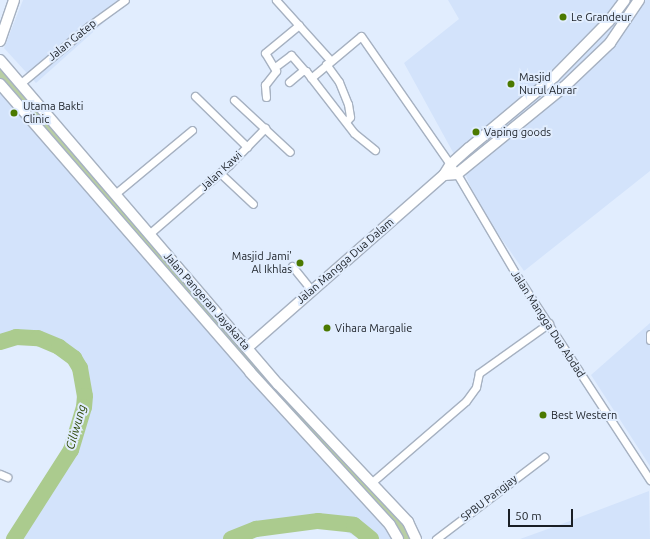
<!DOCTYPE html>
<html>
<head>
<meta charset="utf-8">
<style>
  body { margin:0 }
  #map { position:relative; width:650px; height:539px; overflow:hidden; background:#e1edfe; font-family:Ubuntu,sans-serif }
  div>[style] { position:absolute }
  .built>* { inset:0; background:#d3e3fb }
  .green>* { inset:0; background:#b8cea5 }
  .river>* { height:16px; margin:-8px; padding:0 8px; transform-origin:8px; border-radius:8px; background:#abcb8e }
  .roads { filter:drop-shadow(1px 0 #a6b1c1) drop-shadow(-1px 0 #a6b1c1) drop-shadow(0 1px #a6b1c1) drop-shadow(0 -1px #a6b1c1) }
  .street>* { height:7px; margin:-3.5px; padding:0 3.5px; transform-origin:3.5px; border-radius:3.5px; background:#fff }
  .secondary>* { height:10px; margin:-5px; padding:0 5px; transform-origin:5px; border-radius:5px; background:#fff }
  .dots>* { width:11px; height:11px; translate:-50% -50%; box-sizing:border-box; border:2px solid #e1edfe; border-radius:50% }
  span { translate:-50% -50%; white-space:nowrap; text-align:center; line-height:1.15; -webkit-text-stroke:4px #e1edfe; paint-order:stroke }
  .poi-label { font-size:11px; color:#1a1f25 }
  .left { translate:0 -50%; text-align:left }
  .right { translate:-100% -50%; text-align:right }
  .street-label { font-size:11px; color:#1a1f25 }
  .water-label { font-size:12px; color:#2c4705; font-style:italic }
  .scale { position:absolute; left:508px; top:509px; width:65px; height:18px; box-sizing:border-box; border:2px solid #1a1f25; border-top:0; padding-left:5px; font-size:12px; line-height:14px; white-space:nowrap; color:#1a1f25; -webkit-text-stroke:3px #e1edfe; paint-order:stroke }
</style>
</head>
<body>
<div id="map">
  <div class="built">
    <div style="clip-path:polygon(23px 0,129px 0,36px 83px,4px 48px)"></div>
    <div style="clip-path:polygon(448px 0,650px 0,650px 171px,524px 271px,480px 208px,466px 176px,404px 63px,459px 19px)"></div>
    <div style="clip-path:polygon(0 84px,398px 539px,361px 539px,327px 523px,289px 524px,224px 539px,17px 539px,83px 432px,82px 372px,55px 350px,10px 335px,0 341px)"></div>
    <div style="clip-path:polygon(650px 323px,650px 466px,591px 375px)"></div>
    <div style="clip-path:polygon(649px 491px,650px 539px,520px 539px,559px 525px)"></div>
  </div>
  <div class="green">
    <div style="clip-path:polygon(0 60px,135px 218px,408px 522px,416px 539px,398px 539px,0 84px)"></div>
  </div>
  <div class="river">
    <div style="left:0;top:342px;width:17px;rotate:-17deg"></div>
    <div style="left:16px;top:337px;width:22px;rotate:3deg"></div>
    <div style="left:38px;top:338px;width:23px;rotate:23deg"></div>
    <div style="left:59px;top:347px;width:19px;rotate:36deg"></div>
    <div style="left:74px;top:358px;width:12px;rotate:59deg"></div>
    <div style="left:80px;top:368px;width:28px;rotate:80deg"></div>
    <div style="left:85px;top:396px;width:11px;rotate:95deg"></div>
    <div style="left:84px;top:407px;width:45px;rotate:106.8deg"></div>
    <div style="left:71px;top:450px;width:106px;rotate:122.6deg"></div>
    <div style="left:231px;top:539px;width:27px;rotate:-22deg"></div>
    <div style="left:256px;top:529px;width:63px;rotate:-7.4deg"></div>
    <div style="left:318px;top:521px;width:36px;rotate:6deg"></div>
    <div style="left:354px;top:525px;width:22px;rotate:39deg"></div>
  </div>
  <div class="roads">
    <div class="street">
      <div style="left:276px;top:0;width:81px;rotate:48deg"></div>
      <div style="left:326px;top:64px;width:22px;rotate:54deg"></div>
      <div style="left:339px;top:82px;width:24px;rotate:68deg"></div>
      <div style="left:348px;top:104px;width:13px;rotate:81deg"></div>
      <div style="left:350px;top:117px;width:6px;rotate:129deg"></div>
      <div style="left:275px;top:67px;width:20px;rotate:-37deg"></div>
      <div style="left:291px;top:55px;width:20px;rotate:49deg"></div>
      <div style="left:311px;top:78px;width:65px;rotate:-40deg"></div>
      <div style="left:361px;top:36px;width:168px;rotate:55.2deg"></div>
      <div style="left:457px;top:174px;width:118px;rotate:59.5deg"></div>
      <div style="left:517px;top:276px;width:244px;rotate:56.9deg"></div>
      <div style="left:289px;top:82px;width:17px;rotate:-40deg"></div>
      <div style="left:302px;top:71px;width:4px"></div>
      <div style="left:306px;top:71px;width:78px;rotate:52.3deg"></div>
      <div style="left:354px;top:133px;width:27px;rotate:39deg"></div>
      <div style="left:21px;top:83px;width:89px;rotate:-40deg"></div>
      <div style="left:89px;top:26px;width:44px;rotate:-35.8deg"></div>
      <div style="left:195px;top:96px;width:73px;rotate:44.4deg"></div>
      <div style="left:266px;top:97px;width:12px;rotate:-95deg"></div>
      <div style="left:265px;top:85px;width:18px;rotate:-52deg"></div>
      <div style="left:276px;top:71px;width:21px;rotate:-121deg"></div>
      <div style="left:265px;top:53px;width:44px;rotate:-39.5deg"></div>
      <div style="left:234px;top:100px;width:76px;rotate:42.9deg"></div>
      <div style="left:220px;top:173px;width:45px;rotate:43.2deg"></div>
      <div style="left:115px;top:194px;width:100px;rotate:-39.7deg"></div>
      <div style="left:149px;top:234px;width:106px;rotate:-40.8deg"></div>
      <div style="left:229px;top:165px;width:52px;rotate:-45.8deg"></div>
      <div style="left:292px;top:266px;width:32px;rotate:51deg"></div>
      <div style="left:650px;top:334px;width:6px;rotate:90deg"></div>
      <div style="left:0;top:474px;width:8px;rotate:23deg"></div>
      <div style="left:371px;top:483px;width:125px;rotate:-40.8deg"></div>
      <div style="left:466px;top:401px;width:17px;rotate:-54deg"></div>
      <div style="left:476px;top:387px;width:14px;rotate:-78deg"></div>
      <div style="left:479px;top:373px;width:86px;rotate:-35.5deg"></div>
      <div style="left:436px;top:539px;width:136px;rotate:-37.2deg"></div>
    </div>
    <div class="secondary">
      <div style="left:0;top:41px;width:43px;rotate:-71.1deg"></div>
      <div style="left:0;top:60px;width:427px;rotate:49.4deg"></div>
      <div style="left:278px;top:384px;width:190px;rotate:46.7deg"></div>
      <div style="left:408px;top:522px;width:19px;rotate:65deg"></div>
      <div style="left:0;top:84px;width:381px;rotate:49deg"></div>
      <div style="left:250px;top:372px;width:207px;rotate:47.5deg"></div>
      <div style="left:390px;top:525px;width:16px;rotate:60deg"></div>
      <div style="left:444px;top:175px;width:13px;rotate:-4deg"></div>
      <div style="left:457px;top:174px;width:138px;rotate:-39.1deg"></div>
      <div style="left:564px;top:87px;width:64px;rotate:-43.7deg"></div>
      <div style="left:610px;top:43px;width:52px;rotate:-56deg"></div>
      <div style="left:247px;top:348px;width:262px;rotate:-41.3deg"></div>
      <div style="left:444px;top:175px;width:13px;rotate:-58deg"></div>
      <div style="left:451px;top:164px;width:24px;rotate:-42deg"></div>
      <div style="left:469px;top:148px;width:111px;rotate:-39.9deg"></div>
      <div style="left:554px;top:77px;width:78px;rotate:-45.5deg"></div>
      <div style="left:609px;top:21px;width:26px;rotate:-53deg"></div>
    </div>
  </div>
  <div class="dots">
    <div style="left:563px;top:17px;background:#4b7900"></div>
    <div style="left:511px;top:84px;background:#4b7900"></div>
    <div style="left:14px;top:113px;background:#4b7900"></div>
    <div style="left:476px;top:132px;background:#4b7900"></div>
    <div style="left:300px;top:263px;background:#4b7900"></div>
    <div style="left:327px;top:328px;background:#4b7900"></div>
    <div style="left:543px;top:415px;background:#4b7900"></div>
  </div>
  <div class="poi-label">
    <span class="left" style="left:571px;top:17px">Le Grandeur</span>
    <span class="left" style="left:519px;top:84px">Masjid<br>Nurul Abrar</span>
    <span class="left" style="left:23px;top:113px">Utama Bakti<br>Clinic</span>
    <span class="left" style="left:484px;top:132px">Vaping goods</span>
    <span class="right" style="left:292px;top:263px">Masjid Jami'<br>Al Ikhlas</span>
    <span class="left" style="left:335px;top:328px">Vihara Margalie</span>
    <span class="left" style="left:551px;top:415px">Best Western</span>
  </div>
  <div class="street-label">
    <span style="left:72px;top:40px;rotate:-39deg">Jalan Gatep</span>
    <span style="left:221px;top:171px;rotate:-43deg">Jalan Kawi</span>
    <span style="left:345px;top:261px;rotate:-41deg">Jalan Mangga Dua Dalam</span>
    <span style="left:207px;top:301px;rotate:49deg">Jalan Pangeran Jayakarta</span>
    <span style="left:548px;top:324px;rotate:57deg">Jalan Mangga Dua Abdad</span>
    <span style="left:489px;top:498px;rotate:-38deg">SPBU Pangjay</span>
  </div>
  <div class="water-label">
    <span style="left:76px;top:427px;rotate:-74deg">Ciliwung</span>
  </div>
  <div class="scale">50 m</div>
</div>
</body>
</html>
